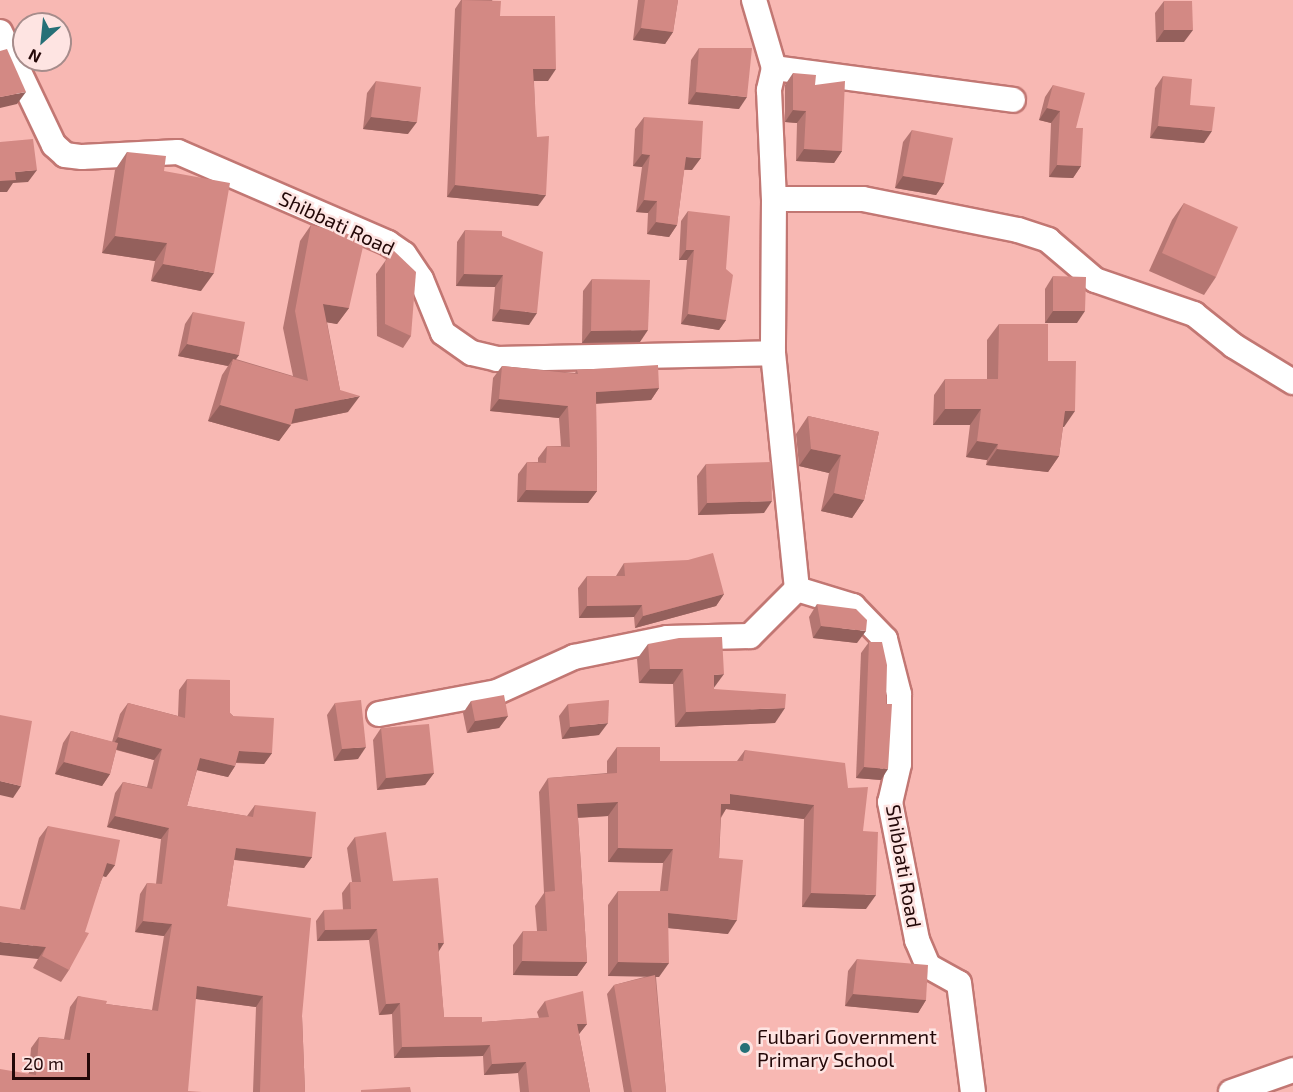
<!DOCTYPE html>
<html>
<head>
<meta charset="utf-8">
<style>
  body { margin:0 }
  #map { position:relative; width:1293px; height:1092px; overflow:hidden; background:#f8b8b3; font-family:"Exo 2",sans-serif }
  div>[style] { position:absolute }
  .roads { filter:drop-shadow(2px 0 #c27773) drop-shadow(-2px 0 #c27773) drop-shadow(0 2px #c27773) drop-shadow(0 -2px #c27773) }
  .street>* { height:24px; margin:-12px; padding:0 12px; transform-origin:12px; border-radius:12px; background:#fff }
  .wall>* { inset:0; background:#b57672 }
  .shaded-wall>* { inset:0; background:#94605c }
  .building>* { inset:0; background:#d38984 }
  .dots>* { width:16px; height:16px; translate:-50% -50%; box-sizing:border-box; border:3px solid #fee4e2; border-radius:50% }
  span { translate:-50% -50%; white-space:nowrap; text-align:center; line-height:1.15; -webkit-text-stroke:5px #fee4e2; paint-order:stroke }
  .street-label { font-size:20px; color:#230808 }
  .poi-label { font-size:20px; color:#230808 }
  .left { translate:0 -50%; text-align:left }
  .north { position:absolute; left:12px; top:12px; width:60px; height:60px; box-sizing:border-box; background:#fee4e2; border:2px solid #a68c8b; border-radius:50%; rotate:207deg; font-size:16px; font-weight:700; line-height:24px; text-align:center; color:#230808 }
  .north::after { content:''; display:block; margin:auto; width:21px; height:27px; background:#267077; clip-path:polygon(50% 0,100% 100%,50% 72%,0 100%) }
  .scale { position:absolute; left:12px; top:1053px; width:78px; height:27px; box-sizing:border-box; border:3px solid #230808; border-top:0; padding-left:8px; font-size:18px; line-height:21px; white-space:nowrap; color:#230808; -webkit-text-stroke:4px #fee4e2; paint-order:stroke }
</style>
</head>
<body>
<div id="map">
  <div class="roads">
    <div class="street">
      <div style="left:754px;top:0;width:71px;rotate:73.6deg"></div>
      <div style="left:774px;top:68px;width:23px;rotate:103deg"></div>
      <div style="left:769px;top:90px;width:109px;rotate:87.4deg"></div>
      <div style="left:774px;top:199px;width:154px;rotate:90.4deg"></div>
      <div style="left:773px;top:353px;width:237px;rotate:84.2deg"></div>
      <div style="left:797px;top:589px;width:59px;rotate:16.9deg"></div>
      <div style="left:853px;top:606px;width:46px;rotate:45.9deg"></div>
      <div style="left:885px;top:639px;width:57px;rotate:75.7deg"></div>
      <div style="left:899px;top:694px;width:70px;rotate:90deg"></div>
      <div style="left:899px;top:764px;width:39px;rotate:103deg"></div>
      <div style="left:890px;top:802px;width:141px;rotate:78.9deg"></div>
      <div style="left:917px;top:940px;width:28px;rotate:67deg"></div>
      <div style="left:928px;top:966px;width:35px;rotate:29deg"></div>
      <div style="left:959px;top:983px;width:110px;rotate:82.7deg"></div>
      <div style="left:0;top:32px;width:125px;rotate:64.5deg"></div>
      <div style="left:54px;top:145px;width:15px;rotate:42deg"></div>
      <div style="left:65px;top:155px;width:17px;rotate:7deg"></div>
      <div style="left:82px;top:157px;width:96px;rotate:-3deg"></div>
      <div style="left:178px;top:152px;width:229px;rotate:23.4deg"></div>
      <div style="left:388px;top:243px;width:19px;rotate:35deg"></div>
      <div style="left:404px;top:254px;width:30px;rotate:56deg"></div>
      <div style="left:421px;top:279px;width:58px;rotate:67.8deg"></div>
      <div style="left:443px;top:333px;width:35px;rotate:35deg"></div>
      <div style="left:472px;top:353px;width:26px;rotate:13deg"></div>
      <div style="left:497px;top:359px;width:276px;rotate:-1.2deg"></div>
      <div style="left:774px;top:68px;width:241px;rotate:7.6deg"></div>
      <div style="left:774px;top:199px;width:89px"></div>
      <div style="left:863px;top:199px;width:158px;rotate:11.3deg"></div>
      <div style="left:1018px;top:230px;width:32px;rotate:18deg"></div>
      <div style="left:1048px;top:240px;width:62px;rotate:40.4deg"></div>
      <div style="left:1095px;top:280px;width:105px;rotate:19deg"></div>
      <div style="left:1194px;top:314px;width:51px;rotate:38.7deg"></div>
      <div style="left:1234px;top:346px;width:69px;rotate:31.4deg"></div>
      <div style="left:379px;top:714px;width:120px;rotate:-10.6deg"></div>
      <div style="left:497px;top:692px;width:85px;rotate:-24.4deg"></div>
      <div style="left:574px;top:657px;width:95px;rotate:-11.5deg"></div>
      <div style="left:667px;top:638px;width:83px;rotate:-1.4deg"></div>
      <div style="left:750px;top:636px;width:66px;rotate:-45deg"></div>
      <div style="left:1231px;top:1092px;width:66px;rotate:-19.5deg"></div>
    </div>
  </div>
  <div class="wall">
    <div style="clip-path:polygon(461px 0,492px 0,500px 16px,548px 81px,534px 81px,538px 206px,447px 197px,455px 9px)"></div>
    <div style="clip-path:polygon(638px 0,678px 0,673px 32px,665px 44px,633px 40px)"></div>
    <div style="clip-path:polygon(1164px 1px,1184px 42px,1156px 42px,1155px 13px)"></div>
    <div style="clip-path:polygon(699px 48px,739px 109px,688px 104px,691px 60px)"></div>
    <div style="clip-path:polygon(793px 73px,815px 85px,842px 151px,834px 163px,796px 161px,797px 123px,785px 122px,785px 85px)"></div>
    <div style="clip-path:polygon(1163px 76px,1190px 105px,1204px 143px,1150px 138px,1155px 88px)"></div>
    <div style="clip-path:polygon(376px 81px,408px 134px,363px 129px,367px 93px)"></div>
    <div style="clip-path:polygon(1053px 85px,1076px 128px,1081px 166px,1073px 178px,1049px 177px,1051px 123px,1039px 120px,1045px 97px)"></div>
    <div style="clip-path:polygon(644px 117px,692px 170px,684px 170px,677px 225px,669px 237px,647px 234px,648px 213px,636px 212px,642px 167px,633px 166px,635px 129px)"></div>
    <div style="clip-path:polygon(912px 130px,944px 183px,936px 195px,895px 188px,903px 142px)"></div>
    <div style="clip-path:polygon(127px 152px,164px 171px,201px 291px,151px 281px,155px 261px,102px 253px,115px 170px)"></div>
    <div style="clip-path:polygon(1184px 203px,1216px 277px,1204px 295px,1149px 271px,1172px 220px)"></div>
    <div style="clip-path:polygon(688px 211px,726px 320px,719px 330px,681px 324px,687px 260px,679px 260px,681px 221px)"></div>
    <div style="clip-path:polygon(311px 225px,349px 308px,337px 324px,327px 322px,340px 390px,348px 412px,291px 424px,279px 441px,208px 421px,222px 375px,228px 366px,178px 356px,185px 324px,193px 312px,239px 355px,236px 359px,293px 376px,283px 328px,300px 241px)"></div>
    <div style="clip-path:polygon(465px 230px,502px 236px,529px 325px,492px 321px,495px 287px,456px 286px,457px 242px)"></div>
    <div style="clip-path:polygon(393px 250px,411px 336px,403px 348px,377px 336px,376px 274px)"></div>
    <div style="clip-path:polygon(1053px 276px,1077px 323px,1045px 323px,1045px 289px)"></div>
    <div style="clip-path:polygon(592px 279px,640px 342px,582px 343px,583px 291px)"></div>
    <div style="clip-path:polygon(999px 324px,1048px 361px,1064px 427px,1063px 427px,1059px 456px,1048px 472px,986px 465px,987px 460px,966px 457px,970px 425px,933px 425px,934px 395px,945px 379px,987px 379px,987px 340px)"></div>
    <div style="clip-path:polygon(502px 366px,575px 373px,577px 370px,659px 388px,651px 400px,596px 404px,597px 491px,588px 503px,517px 502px,518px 474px,527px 462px,538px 462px,538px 458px,547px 446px,561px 446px,559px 418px,490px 411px,493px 378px)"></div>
    <div style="clip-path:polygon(808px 416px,879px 432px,864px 500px,852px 518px,821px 511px,829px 473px,799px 466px,796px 434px)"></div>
    <div style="clip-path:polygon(706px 464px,764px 513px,698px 515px,697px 476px)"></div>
    <div style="clip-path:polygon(624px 563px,724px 594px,716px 606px,635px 628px,634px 617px,579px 618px,578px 588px,587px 576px,616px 576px)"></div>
    <div style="clip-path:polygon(817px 604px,857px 643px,813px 638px,809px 617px)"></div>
    <div style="clip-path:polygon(869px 642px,881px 780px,856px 778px,861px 653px)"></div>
    <div style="clip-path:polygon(648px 644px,714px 688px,714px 689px,775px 723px,675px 727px,673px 684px,639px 683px,637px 659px)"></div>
    <div style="clip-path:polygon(187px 679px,230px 713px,272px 753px,264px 764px,236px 763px,235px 766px,228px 777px,197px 770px,187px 806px,247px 816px,255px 805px,312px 857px,304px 868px,234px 860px,227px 906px,302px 1016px,305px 1092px,253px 1092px,256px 1007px,196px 999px,0 1092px,29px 1073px,31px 1048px,39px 1037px,64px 1039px,70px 1007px,78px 996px,106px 1004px,152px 1010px,164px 936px,135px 932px,140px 894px,147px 883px,156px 884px,161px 839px,107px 827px,115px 793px,123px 782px,147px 787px,154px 760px,116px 750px,110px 774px,102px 786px,55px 774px,63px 743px,71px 731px,112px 742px,120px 714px,128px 703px,178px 716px,179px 690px)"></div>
    <div style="clip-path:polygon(471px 701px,508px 716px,499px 728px,467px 733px,463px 713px)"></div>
    <div style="clip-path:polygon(335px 703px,358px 759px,334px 761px,327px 715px)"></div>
    <div style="clip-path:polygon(568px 704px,599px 735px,562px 739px,559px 716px)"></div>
    <div style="clip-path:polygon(381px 728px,434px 773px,425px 785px,377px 790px,373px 740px)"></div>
    <div style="clip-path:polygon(617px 747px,660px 761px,737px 761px,745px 750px,848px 788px,863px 831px,866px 909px,802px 907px,804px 819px,726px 809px,721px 818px,719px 858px,728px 934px,668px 928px,659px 977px,656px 977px,666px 1092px,624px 1092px,607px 994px,614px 985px,648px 976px,608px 976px,608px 905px,618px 891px,660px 891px,663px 863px,608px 862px,608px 816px,578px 818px,587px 962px,577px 976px,513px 975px,513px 945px,523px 931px,537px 931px,535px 906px,544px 893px,539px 792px,548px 778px,607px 773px,607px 761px)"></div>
    <div style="clip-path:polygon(48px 826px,115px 865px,106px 877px,103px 876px,69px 970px,61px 982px,33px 968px,38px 959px,20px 909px,39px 838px)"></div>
    <div style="clip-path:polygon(355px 837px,393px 881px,438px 951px,444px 1017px,482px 1022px,539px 1018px,537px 1012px,545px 1001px,587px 1024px,579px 1034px,590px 1092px,520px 1092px,518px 1073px,484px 1075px,483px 1056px,394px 1058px,392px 1014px,379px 1015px,369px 940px,317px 941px,316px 921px,324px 910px,343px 910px,342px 893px,350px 882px,352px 882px,347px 848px)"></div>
    <div style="clip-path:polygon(857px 959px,926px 1000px,918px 1013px,845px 1006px,848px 971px)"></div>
  </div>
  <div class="shaded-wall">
    <div style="clip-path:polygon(641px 28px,673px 32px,665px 44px,633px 40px)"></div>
    <div style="clip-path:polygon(1164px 30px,1193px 30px,1184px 42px,1156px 42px)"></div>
    <div style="clip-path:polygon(533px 69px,556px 69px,548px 81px,525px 81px)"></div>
    <div style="clip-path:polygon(26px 92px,17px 104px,0 108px,0 97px)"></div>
    <div style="clip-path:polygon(696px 92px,747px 97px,739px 109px,688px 104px)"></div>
    <div style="clip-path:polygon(1047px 108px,1060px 111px,1051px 123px,1039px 120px)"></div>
    <div style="clip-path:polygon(793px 110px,806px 111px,797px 123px,785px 122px)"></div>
    <div style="clip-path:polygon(371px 117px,417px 122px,408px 134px,363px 129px)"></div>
    <div style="clip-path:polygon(1158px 126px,1212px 131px,1204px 143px,1150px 138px)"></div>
    <div style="clip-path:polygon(804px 149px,842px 151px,834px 163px,796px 161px)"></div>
    <div style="clip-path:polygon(642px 154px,650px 155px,642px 167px,633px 166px)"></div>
    <div style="clip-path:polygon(686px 157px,701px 158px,692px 170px,678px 169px)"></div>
    <div style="clip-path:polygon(1057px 165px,1081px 166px,1073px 178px,1049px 177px)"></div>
    <div style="clip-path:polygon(37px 170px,28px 182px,13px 183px,7px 192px,0 192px,0 181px,15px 172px)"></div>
    <div style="clip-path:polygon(903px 176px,944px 183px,936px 195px,895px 188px)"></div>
    <div style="clip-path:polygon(455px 185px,546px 195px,538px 206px,447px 197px)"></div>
    <div style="clip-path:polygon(644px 200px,657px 201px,648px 213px,636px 212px)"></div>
    <div style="clip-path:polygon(656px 222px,677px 225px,669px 237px,647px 234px)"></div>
    <div style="clip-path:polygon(115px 236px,167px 243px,155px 261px,102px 253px)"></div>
    <div style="clip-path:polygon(686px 250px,694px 250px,687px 260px,679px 260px)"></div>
    <div style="clip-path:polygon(163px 264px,214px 273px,201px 291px,151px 281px)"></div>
    <div style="clip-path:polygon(464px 274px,503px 275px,495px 287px,456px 286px)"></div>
    <div style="clip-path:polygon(323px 304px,349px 308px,337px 324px,312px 320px)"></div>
    <div style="clip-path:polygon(500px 309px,537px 313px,529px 325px,492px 321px)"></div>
    <div style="clip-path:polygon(1053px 311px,1085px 311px,1077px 323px,1045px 323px)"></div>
    <div style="clip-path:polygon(688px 314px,726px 320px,719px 330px,681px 324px)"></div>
    <div style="clip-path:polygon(648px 330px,640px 342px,582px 343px,591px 331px)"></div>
    <div style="clip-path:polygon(187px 344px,239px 355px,231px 366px,233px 359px,228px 366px,178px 356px)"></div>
    <div style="clip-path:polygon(659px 388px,651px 400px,588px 404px,596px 392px)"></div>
    <div style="clip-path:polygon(360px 396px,348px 412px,289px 424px,291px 425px,279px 441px,208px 421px,220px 405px,295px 409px)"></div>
    <div style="clip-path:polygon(499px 399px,568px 406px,559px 418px,490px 411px)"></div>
    <div style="clip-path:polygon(945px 409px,981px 409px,970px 425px,933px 425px)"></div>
    <div style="clip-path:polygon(1065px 411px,1075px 411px,1064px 427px,1053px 427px)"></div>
    <div style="clip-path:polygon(977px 441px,998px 444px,987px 460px,966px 457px)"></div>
    <div style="clip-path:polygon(811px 449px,841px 455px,829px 473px,799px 466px)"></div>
    <div style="clip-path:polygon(997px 449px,1059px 456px,1048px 472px,986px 465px)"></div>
    <div style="clip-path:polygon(526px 490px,597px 491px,588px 503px,517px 502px)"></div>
    <div style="clip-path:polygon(834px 493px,864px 500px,852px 518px,821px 511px)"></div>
    <div style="clip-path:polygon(772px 501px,764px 513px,698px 515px,707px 503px)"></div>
    <div style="clip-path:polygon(724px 594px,716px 606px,635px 628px,643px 616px)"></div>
    <div style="clip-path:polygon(642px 605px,634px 617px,579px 618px,587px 606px)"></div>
    <div style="clip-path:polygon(821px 626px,866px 631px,857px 643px,813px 638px)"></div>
    <div style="clip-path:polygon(650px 669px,683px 669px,673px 684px,639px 683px)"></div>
    <div style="clip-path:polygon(724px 674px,713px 689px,714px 675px)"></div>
    <div style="clip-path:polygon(785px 708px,775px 723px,675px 727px,686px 712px)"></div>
    <div style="clip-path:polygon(508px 716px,499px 728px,467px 733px,475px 721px)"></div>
    <div style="clip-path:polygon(608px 723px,599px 735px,562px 739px,570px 727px)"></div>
    <div style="clip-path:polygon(118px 737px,162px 749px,154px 760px,111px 748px)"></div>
    <div style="clip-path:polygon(366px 747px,358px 759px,334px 761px,342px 749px)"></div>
    <div style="clip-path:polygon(239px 751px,272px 753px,264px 764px,231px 762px)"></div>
    <div style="clip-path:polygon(200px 758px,235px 766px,228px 777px,192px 769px)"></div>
    <div style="clip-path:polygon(64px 762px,110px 774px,102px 786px,55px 774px)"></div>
    <div style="clip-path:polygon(864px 767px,888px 769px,881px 780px,856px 778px)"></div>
    <div style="clip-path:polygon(434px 773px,425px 785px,377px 790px,386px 778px)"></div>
    <div style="clip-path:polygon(0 781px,21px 786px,13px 798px,0 795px)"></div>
    <div style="clip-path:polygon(730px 794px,814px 805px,804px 819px,726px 809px,720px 818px,721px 804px)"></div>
    <div style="clip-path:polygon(618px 802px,608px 816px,568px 818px,577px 804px)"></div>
    <div style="clip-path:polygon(115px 816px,169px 828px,161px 839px,107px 827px)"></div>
    <div style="clip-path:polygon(236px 848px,312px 857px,304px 868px,228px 859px)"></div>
    <div style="clip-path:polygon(618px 848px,673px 849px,663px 863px,608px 862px)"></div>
    <div style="clip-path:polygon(107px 863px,115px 865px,106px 877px,99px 875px)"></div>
    <div style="clip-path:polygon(811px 893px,876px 895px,866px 909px,802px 907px)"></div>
    <div style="clip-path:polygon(668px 913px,737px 920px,728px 934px,658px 927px)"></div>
    <div style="clip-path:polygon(143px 921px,172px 924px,164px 936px,135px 932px)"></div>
    <div style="clip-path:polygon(377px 929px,369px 940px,317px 941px,325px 930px)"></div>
    <div style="clip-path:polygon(0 942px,46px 947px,38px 959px,0 955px)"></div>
    <div style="clip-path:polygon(438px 943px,444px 943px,437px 954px)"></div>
    <div style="clip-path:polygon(522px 961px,587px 962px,577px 976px,513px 975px)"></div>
    <div style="clip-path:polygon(618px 962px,669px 963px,659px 977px,608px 976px)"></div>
    <div style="clip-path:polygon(197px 986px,263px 996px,256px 1007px,189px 998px)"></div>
    <div style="clip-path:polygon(853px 994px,926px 1000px,918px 1013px,845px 1006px)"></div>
    <div style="clip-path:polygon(400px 1003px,392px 1014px,379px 1015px,386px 1004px)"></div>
    <div style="clip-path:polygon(577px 1024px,587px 1024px,579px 1034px)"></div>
    <div style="clip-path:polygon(490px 1045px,483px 1056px,394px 1058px,402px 1047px)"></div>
    <div style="clip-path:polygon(526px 1062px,518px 1073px,484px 1075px,492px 1064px)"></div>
  </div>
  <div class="building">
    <div style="clip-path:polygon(462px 0,501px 1px,500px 16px,555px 16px,556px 69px,533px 69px,537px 137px,549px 136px,546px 195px,455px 185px)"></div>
    <div style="clip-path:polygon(645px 0,678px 0,673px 32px,641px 28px)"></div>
    <div style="clip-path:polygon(1164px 1px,1192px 1px,1193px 30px,1164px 30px)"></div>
    <div style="clip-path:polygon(699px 48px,752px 48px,747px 97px,696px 92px)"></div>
    <div style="clip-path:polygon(7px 49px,26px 92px,0 97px,0 51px)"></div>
    <div style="clip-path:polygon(793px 73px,816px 75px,815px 85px,845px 81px,842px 151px,804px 149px,806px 111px,793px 110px)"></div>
    <div style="clip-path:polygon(1163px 76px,1192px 79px,1190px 105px,1215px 107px,1212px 131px,1158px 126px)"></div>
    <div style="clip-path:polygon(376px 81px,421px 87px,417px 122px,371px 117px)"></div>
    <div style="clip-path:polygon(1053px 85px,1085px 93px,1076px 128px,1083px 128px,1081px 166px,1057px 165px,1060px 111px,1047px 108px)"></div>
    <div style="clip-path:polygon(644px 117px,703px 121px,701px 158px,686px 157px,677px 225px,656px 222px,657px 201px,644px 200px,650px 155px,642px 154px)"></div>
    <div style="clip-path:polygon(912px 130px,953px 138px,944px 183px,903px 176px)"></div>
    <div style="clip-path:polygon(33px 139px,37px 170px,15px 172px,16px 180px,0 181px,0 142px)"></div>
    <div style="clip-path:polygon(127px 152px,166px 156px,164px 171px,230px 183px,214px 273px,163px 264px,167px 243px,115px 236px)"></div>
    <div style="clip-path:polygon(1184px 203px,1238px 227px,1216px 277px,1162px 253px)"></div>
    <div style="clip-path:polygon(688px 211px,730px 216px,726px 269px,733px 275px,726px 320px,688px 314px,694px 250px,686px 250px)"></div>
    <div style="clip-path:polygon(311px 225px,365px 238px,349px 308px,323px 304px,340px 390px,360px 396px,295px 409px,291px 425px,220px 405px,233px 359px,308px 381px,295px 311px)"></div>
    <div style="clip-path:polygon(465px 230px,502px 231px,502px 236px,543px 252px,537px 313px,500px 309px,503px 275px,464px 274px)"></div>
    <div style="clip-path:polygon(393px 250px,416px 272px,411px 336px,385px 324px,385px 262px)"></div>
    <div style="clip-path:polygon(1053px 276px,1086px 277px,1085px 311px,1053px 311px)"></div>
    <div style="clip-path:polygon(592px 279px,650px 280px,648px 330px,591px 331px)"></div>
    <div style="clip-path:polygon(193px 312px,245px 322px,239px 355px,187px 344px)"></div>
    <div style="clip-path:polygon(999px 324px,1048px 324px,1048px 361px,1076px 361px,1075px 411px,1065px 411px,1059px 456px,997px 449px,998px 444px,977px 441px,981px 409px,945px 409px,945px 379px,998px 379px)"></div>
    <div style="clip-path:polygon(658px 365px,659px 388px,596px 392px,597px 491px,526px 490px,527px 462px,546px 463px,547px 446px,570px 447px,568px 406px,499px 399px,502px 366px,578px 374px,577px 370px)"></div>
    <div style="clip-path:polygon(808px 416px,879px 432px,864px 500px,834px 493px,841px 455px,811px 449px)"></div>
    <div style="clip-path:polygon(771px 462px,772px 501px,707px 503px,706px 464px)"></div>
    <div style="clip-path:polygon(713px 553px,724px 594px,643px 616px,642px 605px,587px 606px,587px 576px,625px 576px,624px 563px,688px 560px)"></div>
    <div style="clip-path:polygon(817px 604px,856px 609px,867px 620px,866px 631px,821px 626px)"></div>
    <div style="clip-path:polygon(722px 637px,724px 674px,714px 675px,714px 689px,786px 694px,785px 708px,686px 712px,683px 669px,650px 669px,648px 644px,679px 638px)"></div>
    <div style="clip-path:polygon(869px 642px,882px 642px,887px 665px,886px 704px,892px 704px,888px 769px,864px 767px)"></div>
    <div style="clip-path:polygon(187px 679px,230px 680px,230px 713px,233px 716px,274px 718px,272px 753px,239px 751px,235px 766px,200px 758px,187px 806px,253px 817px,255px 805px,316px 812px,312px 857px,236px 848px,227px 906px,311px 918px,302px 1016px,305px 1092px,260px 1092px,263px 996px,197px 986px,188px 1091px,202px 1092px,0 1092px,0 1069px,36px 1075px,39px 1037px,70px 1040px,78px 996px,107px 1001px,106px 1004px,158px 1011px,172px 924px,143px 921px,147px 883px,162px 884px,169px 828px,115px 816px,123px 782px,152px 789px,162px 749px,118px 737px,128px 703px,185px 718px)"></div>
    <div style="clip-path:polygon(504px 695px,508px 716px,475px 721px,471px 701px)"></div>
    <div style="clip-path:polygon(361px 700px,366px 747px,342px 749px,335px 703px)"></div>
    <div style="clip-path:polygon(609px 700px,608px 723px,570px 727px,568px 704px)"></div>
    <div style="clip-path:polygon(0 715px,32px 721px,21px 786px,0 781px)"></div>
    <div style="clip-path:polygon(429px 724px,434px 773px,386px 778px,381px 728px)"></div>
    <div style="clip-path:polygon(71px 731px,118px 743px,110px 774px,64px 762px)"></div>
    <div style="clip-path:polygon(617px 747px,660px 747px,660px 761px,743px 761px,745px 750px,845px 763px,848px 788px,868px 787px,863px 831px,878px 832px,876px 895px,811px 893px,814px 805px,730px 794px,730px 804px,721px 804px,719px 858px,743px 860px,737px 920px,668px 913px,669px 963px,618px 962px,618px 891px,668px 891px,673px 849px,618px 848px,618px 802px,577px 804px,587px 962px,522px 961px,523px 931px,547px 931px,545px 892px,555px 891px,548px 778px,617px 773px)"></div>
    <div style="clip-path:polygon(48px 826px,120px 840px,115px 865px,107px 863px,85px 932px,89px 933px,69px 970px,42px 956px,46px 947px,0 942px,0 906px,25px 910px)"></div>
    <div style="clip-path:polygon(386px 832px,393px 881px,438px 878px,444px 943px,438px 943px,444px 1017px,482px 1017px,482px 1022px,549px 1017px,545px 1001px,583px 991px,587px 1024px,577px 1024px,590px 1092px,529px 1092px,526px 1062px,492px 1064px,490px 1045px,402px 1047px,400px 1003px,386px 1004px,377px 929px,325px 930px,324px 910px,351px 909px,350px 882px,361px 882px,355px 837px)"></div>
    <div style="clip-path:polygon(857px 959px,928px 965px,926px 1000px,853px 994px)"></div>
    <div style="clip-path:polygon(655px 975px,666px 1092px,632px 1092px,614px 985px)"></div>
    <div style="clip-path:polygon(410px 1087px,411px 1092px,361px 1092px,361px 1090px)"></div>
  </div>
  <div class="dots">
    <div style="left:745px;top:1048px;background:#267077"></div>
  </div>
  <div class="street-label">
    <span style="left:337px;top:223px;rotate:25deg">Shibbati Road</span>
    <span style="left:904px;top:866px;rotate:80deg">Shibbati Road</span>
  </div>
  <div class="poi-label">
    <span class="left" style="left:757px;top:1048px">Fulbari Government<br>Primary School</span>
  </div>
  <div class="north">N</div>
  <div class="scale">20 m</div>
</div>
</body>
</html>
